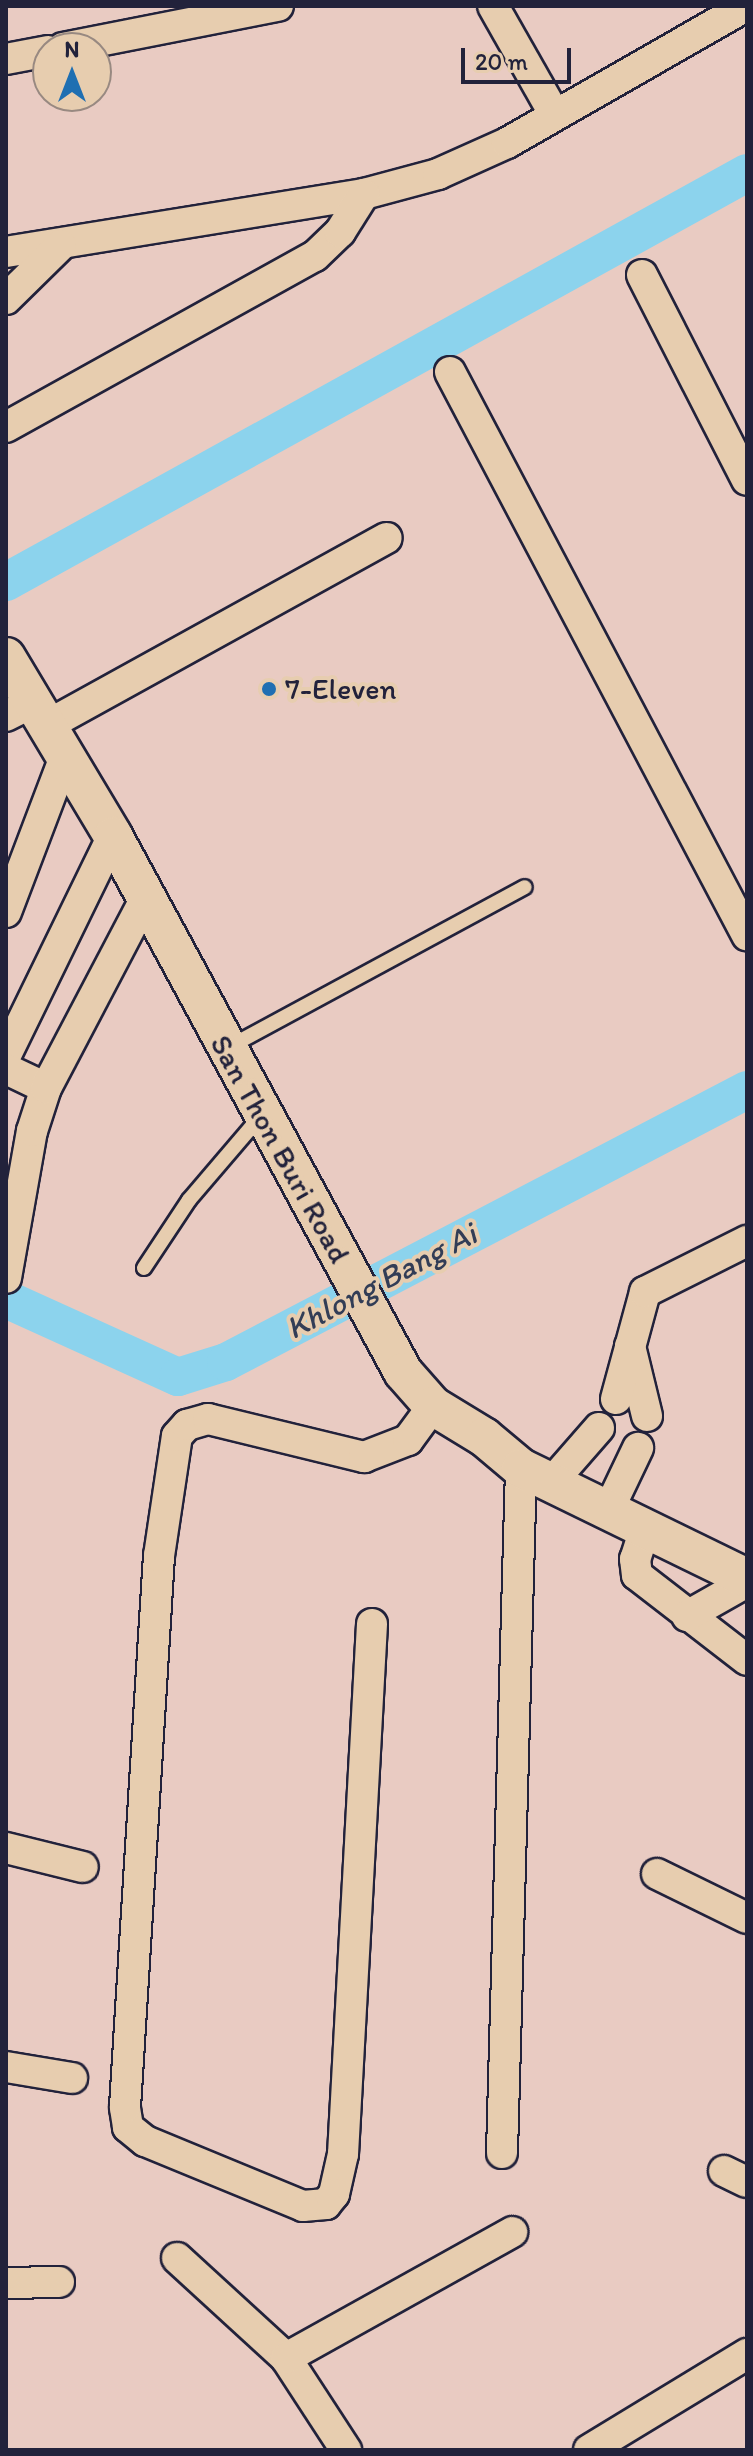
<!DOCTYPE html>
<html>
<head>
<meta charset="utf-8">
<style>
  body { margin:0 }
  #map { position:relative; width:753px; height:2456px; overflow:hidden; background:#e9cbc2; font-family:Itim,sans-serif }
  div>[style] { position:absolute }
  .canal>* { height:38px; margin:-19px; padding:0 19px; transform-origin:19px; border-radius:19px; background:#8cd3ed }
  .roads { filter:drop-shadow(2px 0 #22223b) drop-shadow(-2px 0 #22223b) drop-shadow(0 2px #22223b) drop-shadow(0 -2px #22223b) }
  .service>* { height:14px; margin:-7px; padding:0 7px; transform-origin:7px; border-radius:7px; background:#e7cdaf }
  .minor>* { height:30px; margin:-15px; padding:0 15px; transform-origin:15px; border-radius:15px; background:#e7cdaf }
  .tertiary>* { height:38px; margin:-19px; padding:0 19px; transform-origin:19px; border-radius:19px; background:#e7cdaf }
  .dots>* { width:22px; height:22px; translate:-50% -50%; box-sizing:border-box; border:4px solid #e7cdaf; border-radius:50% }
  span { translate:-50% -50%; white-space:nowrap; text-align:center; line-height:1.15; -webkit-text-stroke:8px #e7cdaf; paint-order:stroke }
  .poi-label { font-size:30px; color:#22223b }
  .left { translate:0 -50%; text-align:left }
  .street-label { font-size:30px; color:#22223b }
  .water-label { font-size:32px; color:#323d56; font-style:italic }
  .frame { position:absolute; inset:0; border:8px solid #22223b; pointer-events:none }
  .north { position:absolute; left:32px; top:32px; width:80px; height:80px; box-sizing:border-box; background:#e7cdaf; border:2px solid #988981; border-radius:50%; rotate:0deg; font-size:22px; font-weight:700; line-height:32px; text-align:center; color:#22223b }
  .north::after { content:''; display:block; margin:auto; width:28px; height:36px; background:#1f6fb2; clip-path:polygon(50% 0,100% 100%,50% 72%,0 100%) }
  .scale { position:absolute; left:461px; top:48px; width:110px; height:36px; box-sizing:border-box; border:4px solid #22223b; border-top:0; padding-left:10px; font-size:24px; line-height:28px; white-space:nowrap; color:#22223b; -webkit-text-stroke:6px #e7cdaf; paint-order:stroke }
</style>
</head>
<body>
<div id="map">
  <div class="canal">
    <div style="left:6px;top:582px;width:846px;rotate:-28.9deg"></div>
    <div style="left:6px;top:1299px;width:189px;rotate:24.4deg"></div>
    <div style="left:178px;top:1377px;width:50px;rotate:-17.4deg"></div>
    <div style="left:226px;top:1362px;width:588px;rotate:-27.57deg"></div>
  </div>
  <div class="roads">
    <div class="service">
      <div style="left:229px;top:1047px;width:336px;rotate:-28.4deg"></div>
      <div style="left:144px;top:1268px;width:82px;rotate:-56.5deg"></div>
      <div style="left:189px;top:1200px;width:109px;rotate:-49.5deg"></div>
    </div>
    <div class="minor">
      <div style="left:493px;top:6px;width:125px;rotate:60.4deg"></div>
      <div style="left:63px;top:48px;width:219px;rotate:-11.1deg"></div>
      <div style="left:6px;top:59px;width:43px;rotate:-10.8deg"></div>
      <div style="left:6px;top:252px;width:363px;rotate:-9.2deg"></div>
      <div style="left:364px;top:194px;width:77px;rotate:-15.1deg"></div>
      <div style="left:438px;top:174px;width:76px;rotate:-24.2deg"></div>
      <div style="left:507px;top:143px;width:275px;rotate:-29.8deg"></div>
      <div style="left:642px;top:275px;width:230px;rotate:62.9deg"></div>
      <div style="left:6px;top:299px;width:77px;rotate:-44.5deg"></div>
      <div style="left:450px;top:372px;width:637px;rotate:62.19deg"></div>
      <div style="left:6px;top:427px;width:353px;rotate:-29deg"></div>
      <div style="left:315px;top:256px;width:35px;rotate:-44deg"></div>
      <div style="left:340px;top:232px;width:45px;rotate:-57.7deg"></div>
      <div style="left:6px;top:716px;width:30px;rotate:-27deg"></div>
      <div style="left:46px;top:726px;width:389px;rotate:-28.9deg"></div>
      <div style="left:6px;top:912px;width:166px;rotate:-69.2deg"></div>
      <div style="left:6px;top:1055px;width:244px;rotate:-64deg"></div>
      <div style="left:6px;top:1069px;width:44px;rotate:25.4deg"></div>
      <div style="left:6px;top:1278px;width:149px;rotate:-80deg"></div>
      <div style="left:32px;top:1131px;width:45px;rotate:-72deg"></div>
      <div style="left:46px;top:1088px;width:211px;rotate:-62.3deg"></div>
      <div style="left:630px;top:1346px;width:72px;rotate:76.3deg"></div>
      <div style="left:616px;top:1399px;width:111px;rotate:-74.8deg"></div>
      <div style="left:645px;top:1292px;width:114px;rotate:-26.6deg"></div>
      <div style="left:551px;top:1483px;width:73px;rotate:-48.9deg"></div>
      <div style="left:608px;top:1511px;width:70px;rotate:-64.5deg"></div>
      <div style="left:645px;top:1529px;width:32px;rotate:108deg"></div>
      <div style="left:635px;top:1559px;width:16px;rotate:83deg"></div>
      <div style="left:637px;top:1575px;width:139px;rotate:37.7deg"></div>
      <div style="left:687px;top:1616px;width:69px;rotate:-29.5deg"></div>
      <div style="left:372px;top:1624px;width:531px;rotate:93.13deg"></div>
      <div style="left:343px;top:2154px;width:41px;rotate:102.7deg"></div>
      <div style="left:334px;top:2194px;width:13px;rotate:129deg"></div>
      <div style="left:326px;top:2204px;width:23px;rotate:175deg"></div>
      <div style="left:303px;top:2206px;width:171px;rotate:-157.6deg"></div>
      <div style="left:145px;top:2141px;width:22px;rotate:-141deg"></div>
      <div style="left:128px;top:2127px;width:20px;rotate:-99deg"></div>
      <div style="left:125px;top:2107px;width:552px;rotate:-86.47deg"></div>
      <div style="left:159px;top:1556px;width:121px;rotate:-81.5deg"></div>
      <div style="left:177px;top:1436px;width:15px;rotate:-48deg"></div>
      <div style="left:187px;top:1425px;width:22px;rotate:-16deg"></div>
      <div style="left:208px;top:1419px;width:161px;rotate:13.7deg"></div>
      <div style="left:364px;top:1457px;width:47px;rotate:-21.1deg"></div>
      <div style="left:408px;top:1440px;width:42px;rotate:-53.7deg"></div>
      <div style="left:6px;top:1848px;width:79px;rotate:13.9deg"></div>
      <div style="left:657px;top:1874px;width:100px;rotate:26.1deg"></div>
      <div style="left:6px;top:2067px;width:67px;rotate:9.5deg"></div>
      <div style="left:502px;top:2153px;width:685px;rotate:-88.41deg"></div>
      <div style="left:724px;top:2171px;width:25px;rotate:26deg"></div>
      <div style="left:177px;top:2258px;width:148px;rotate:42.5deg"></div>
      <div style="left:286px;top:2358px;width:110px;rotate:56.9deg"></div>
      <div style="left:6px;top:2283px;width:53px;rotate:-1.1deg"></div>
      <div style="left:286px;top:2358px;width:259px;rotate:-29.1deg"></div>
      <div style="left:589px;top:2450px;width:185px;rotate:-31.3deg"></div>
    </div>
    <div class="tertiary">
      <div style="left:6px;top:657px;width:209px;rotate:59.1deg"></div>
      <div style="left:113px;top:836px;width:609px;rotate:61.58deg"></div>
      <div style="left:403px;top:1372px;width:45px;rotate:48.6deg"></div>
      <div style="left:433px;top:1406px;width:60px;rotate:31.3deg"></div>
      <div style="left:484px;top:1437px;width:48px;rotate:40deg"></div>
      <div style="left:521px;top:1468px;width:251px;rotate:26deg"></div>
    </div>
  </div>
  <div class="dots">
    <div style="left:269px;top:689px;background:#1f6fb2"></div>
  </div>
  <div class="poi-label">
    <span class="left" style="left:285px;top:689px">7-Eleven</span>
  </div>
  <div class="street-label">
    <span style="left:280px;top:1149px;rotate:61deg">San Thon Buri Road</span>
  </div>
  <div class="water-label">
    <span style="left:381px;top:1281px;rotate:-28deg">Khlong Bang Ai</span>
  </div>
  <div class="frame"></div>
  <div class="north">N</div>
  <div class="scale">20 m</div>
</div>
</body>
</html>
